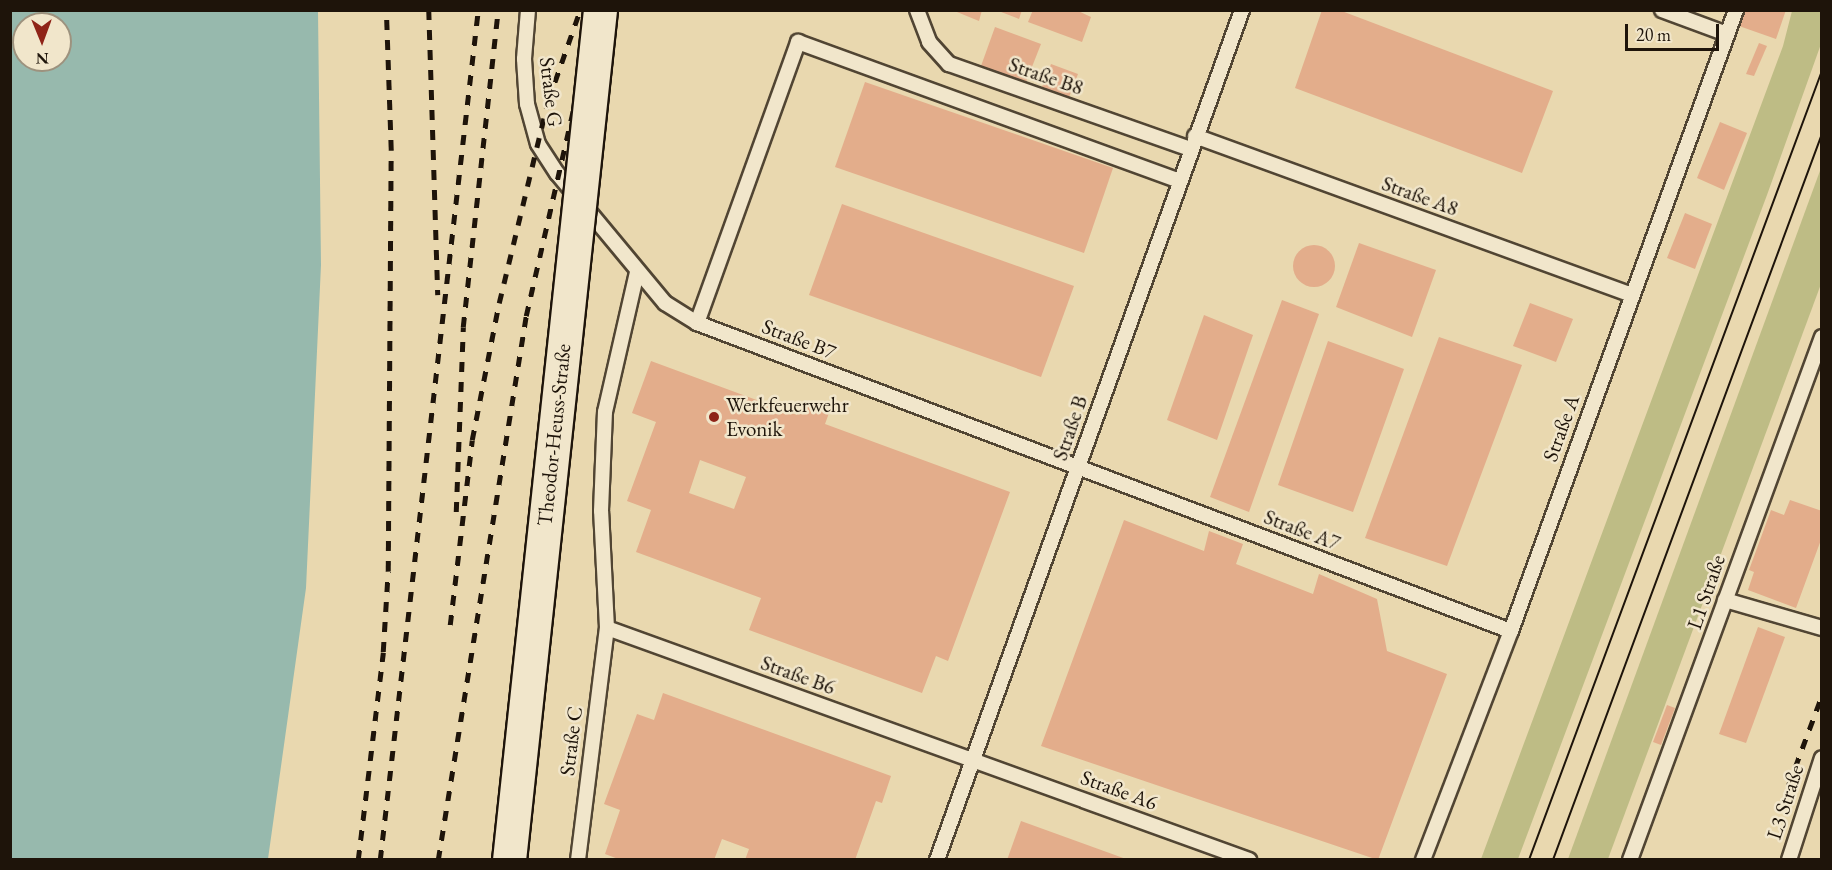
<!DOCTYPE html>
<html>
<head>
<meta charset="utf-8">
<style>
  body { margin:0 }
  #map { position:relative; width:1832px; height:870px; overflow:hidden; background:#e9d8af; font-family:"EB Garamond",serif }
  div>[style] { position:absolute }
  .green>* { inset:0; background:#bebc85 }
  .water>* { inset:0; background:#97b9ad }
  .building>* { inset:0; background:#e3ad8b }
  .round { border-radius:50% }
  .roads { filter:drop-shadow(2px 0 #514533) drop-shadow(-2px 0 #514533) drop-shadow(0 2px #514533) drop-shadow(0 -2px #514533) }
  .lane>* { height:14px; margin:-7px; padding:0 7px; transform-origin:7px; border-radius:7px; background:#f1e6cb }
  .tram>* { height:1.5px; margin:-0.75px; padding:0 0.75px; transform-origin:0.75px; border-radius:0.75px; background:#1e140a }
  .rail>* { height:4.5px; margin-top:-2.25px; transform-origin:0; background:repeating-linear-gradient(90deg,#1e140a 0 10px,transparent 0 20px) }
  .bridges { filter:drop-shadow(2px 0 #1e140a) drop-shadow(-2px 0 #1e140a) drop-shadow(0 2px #1e140a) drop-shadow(0 -2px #1e140a) }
  .secondary-bridge>* { height:33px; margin:-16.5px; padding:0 16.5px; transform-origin:16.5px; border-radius:16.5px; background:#f1e6cb }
  .dots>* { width:16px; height:16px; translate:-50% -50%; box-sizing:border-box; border:3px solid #f1e6cb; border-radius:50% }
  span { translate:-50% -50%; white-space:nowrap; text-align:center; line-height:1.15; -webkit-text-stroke:5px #f1e6cb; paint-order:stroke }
  .street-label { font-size:21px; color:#1e140a }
  .poi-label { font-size:21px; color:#1e140a }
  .left { translate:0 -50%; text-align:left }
  .frame { position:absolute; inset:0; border:12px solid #1e140a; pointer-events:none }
  .north { position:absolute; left:12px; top:12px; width:60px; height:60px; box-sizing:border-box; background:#f1e6cb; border:2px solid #9d927e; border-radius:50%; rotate:179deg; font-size:16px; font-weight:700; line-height:24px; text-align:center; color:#1e140a }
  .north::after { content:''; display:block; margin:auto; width:21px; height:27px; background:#8f2418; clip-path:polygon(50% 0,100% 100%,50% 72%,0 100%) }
  .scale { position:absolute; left:1625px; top:24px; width:94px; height:27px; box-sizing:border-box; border:3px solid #1e140a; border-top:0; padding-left:8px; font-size:18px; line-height:21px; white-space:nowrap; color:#1e140a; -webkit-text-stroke:4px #f1e6cb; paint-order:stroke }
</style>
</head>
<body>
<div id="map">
  <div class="green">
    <div style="clip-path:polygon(1792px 11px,1821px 11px,1821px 44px,1767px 195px,1518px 859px,1481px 859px,1783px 46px)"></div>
    <div style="clip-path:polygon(1821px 168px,1821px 284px,1608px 859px,1568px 859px)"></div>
  </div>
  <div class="water">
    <div style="clip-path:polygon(evenodd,10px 11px,318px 11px,321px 265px,306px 588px,268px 859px,11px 859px,10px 11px,24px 24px,60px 24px,60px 60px,24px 60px,24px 24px)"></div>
  </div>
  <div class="building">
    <div style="clip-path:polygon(952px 10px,982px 10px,979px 21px)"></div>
    <div style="clip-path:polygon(996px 10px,1022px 10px,1019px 19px)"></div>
    <div style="clip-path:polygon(1033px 10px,1076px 10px,1091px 17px,1082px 42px,1028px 22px)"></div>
    <div style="clip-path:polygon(1322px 10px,1339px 10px,1553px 91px,1522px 173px,1295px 88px)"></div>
    <div style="clip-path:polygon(1745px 10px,1786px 10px,1776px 39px,1739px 26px)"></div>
    <div style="clip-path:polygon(995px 27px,1041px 44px,1026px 82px,981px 66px)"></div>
    <div style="clip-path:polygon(1759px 43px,1767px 46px,1754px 76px,1746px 74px)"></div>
    <div style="clip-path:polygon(1051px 64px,1078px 74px,1069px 97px,1042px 87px)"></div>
    <div style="clip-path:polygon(865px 82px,1113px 168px,1084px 253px,835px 167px)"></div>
    <div style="clip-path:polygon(1720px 122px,1747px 133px,1724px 190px,1697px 178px)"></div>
    <div style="clip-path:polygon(842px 204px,1074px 286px,1041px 377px,809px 295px)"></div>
    <div style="clip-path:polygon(1685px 213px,1712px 224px,1695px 269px,1667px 258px)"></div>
    <div style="clip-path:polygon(1359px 243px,1436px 270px,1412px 337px,1336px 307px)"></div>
    <div class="round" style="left:1293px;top:245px;width:42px;height:42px"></div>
    <div style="clip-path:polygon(1282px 300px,1319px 314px,1249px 512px,1210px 497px)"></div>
    <div style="clip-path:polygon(1530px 303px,1573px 319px,1556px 362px,1513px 346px)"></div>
    <div style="clip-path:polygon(1204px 315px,1253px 335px,1217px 440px,1167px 420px)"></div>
    <div style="clip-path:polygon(1439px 337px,1522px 365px,1447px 566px,1365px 538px)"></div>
    <div style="clip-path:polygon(1328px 341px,1404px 369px,1353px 512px,1278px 485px)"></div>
    <div style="clip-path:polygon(evenodd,651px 361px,797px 415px,801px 402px,829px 413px,825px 424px,1010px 492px,948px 661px,936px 656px,922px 693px,749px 630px,761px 598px,636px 552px,651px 510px,627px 501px,656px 422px,632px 413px,651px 361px,700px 460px,746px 477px,734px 509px,689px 493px,700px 460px)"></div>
    <div style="clip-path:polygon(1790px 500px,1822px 511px,1822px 537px,1796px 608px,1748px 590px,1754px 572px,1749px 570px,1771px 510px,1784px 515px)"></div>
    <div style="clip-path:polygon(1124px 520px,1204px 551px,1209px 531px,1243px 544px,1236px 564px,1313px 594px,1319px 574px,1377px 599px,1387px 651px,1447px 674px,1378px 860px,1041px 746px)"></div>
    <div style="clip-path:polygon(1758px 627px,1785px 637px,1746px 743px,1719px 734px)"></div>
    <div style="clip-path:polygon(663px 693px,891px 776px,882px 803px,876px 801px,855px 860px,745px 860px,749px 849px,722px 839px,714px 860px,621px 860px,605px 854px,620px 810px,604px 804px,637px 714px,654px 720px)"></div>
    <div style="clip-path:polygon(1667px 705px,1675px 708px,1661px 745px,1653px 742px)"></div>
    <div style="clip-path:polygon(1021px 821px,1126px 859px,1126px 860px,1007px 860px)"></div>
  </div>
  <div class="roads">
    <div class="lane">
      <div style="left:528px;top:10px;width:49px;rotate:94.7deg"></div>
      <div style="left:524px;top:59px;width:45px;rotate:86.2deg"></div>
      <div style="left:527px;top:104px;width:41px;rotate:74.6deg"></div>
      <div style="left:538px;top:144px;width:35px;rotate:57deg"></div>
      <div style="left:557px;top:173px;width:169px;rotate:50.3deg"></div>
      <div style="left:665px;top:303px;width:38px;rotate:32deg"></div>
      <div style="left:697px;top:323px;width:870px;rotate:20.73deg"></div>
      <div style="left:917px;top:10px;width:34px;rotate:69deg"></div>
      <div style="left:929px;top:42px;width:30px;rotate:48deg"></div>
      <div style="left:949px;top:64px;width:256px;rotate:19.4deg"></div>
      <div style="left:1662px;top:10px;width:69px;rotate:20.3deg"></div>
      <div style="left:1195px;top:136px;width:465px;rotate:20deg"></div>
      <div style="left:697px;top:323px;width:299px;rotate:-70.2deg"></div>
      <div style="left:798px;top:42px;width:404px;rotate:20deg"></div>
      <div style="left:1725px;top:600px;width:101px;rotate:16.1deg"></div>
      <div style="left:607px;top:628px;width:683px;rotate:19.87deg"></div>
      <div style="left:578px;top:860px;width:234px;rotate:-82.9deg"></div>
      <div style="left:607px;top:628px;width:117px;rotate:-92.9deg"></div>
      <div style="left:601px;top:511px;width:99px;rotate:-87.7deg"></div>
      <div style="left:605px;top:412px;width:144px;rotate:-77.1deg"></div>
      <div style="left:937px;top:860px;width:903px;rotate:-70.26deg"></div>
      <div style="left:1423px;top:860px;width:245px;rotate:-69deg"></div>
      <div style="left:1511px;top:631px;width:661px;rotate:-70.08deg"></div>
      <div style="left:1630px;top:860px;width:557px;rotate:-69.84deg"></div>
      <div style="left:1789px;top:860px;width:107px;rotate:-72.1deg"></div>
    </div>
  </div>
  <div class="tram">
    <div style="left:1529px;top:860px;width:842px;rotate:-69.63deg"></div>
    <div style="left:1553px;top:860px;width:774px;rotate:-69.67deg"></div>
  </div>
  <div class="rail">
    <div style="left:429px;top:10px;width:285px;rotate:88.2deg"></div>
    <div style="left:456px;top:512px;width:185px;rotate:-87.8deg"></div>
    <div style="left:463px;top:327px;width:319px;rotate:-83.7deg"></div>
    <div style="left:450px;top:625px;width:186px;rotate:-83.2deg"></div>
    <div style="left:472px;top:440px;width:140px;rotate:-78.9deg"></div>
    <div style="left:499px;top:303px;width:208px;rotate:-76.4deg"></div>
    <div style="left:548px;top:101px;width:96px;rotate:-70.6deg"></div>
    <div style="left:1788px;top:786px;width:97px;rotate:-69.5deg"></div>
    <div style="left:358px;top:860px;width:209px;rotate:-83.1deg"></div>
    <div style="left:383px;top:652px;width:81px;rotate:-86.5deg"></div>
    <div style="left:388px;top:571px;width:421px;rotate:-89.6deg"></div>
    <div style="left:391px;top:150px;width:140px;rotate:-92deg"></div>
    <div style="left:380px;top:860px;width:856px;rotate:-83.42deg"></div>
    <div style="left:438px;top:860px;width:551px;rotate:-80.81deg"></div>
    <div style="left:526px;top:316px;width:211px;rotate:-77.1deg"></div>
    <div style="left:573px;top:110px;width:106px;rotate:-70.7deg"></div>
  </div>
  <div class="bridges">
    <div class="secondary-bridge">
      <div style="left:509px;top:860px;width:855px;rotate:-83.89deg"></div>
    </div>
  </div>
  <div class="dots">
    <div style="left:714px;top:417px;background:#8f2418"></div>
  </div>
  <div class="street-label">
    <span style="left:1046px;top:76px;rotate:19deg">Straße B8</span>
    <span style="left:551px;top:92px;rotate:83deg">Straße G</span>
    <span style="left:1420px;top:196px;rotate:20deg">Straße A8</span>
    <span style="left:799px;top:339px;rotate:21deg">Straße B7</span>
    <span style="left:1070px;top:428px;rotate:-71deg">Straße B</span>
    <span style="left:1561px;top:428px;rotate:-70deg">Straße A</span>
    <span style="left:554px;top:435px;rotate:-84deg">Theodor-Heuss-Straße</span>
    <span style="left:1302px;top:530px;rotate:21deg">Straße A7</span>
    <span style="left:1706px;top:592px;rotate:-71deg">L1 Straße</span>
    <span style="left:798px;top:675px;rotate:20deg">Straße B6</span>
    <span style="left:571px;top:741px;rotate:-83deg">Straße C</span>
    <span style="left:1119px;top:790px;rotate:20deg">Straße A6</span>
    <span style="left:1785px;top:802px;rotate:-72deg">L3 Straße</span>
  </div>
  <div class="poi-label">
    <span class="left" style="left:726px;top:417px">Werkfeuerwehr<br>Evonik</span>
  </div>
  <div class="frame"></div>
  <div class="north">N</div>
  <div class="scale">20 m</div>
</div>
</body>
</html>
